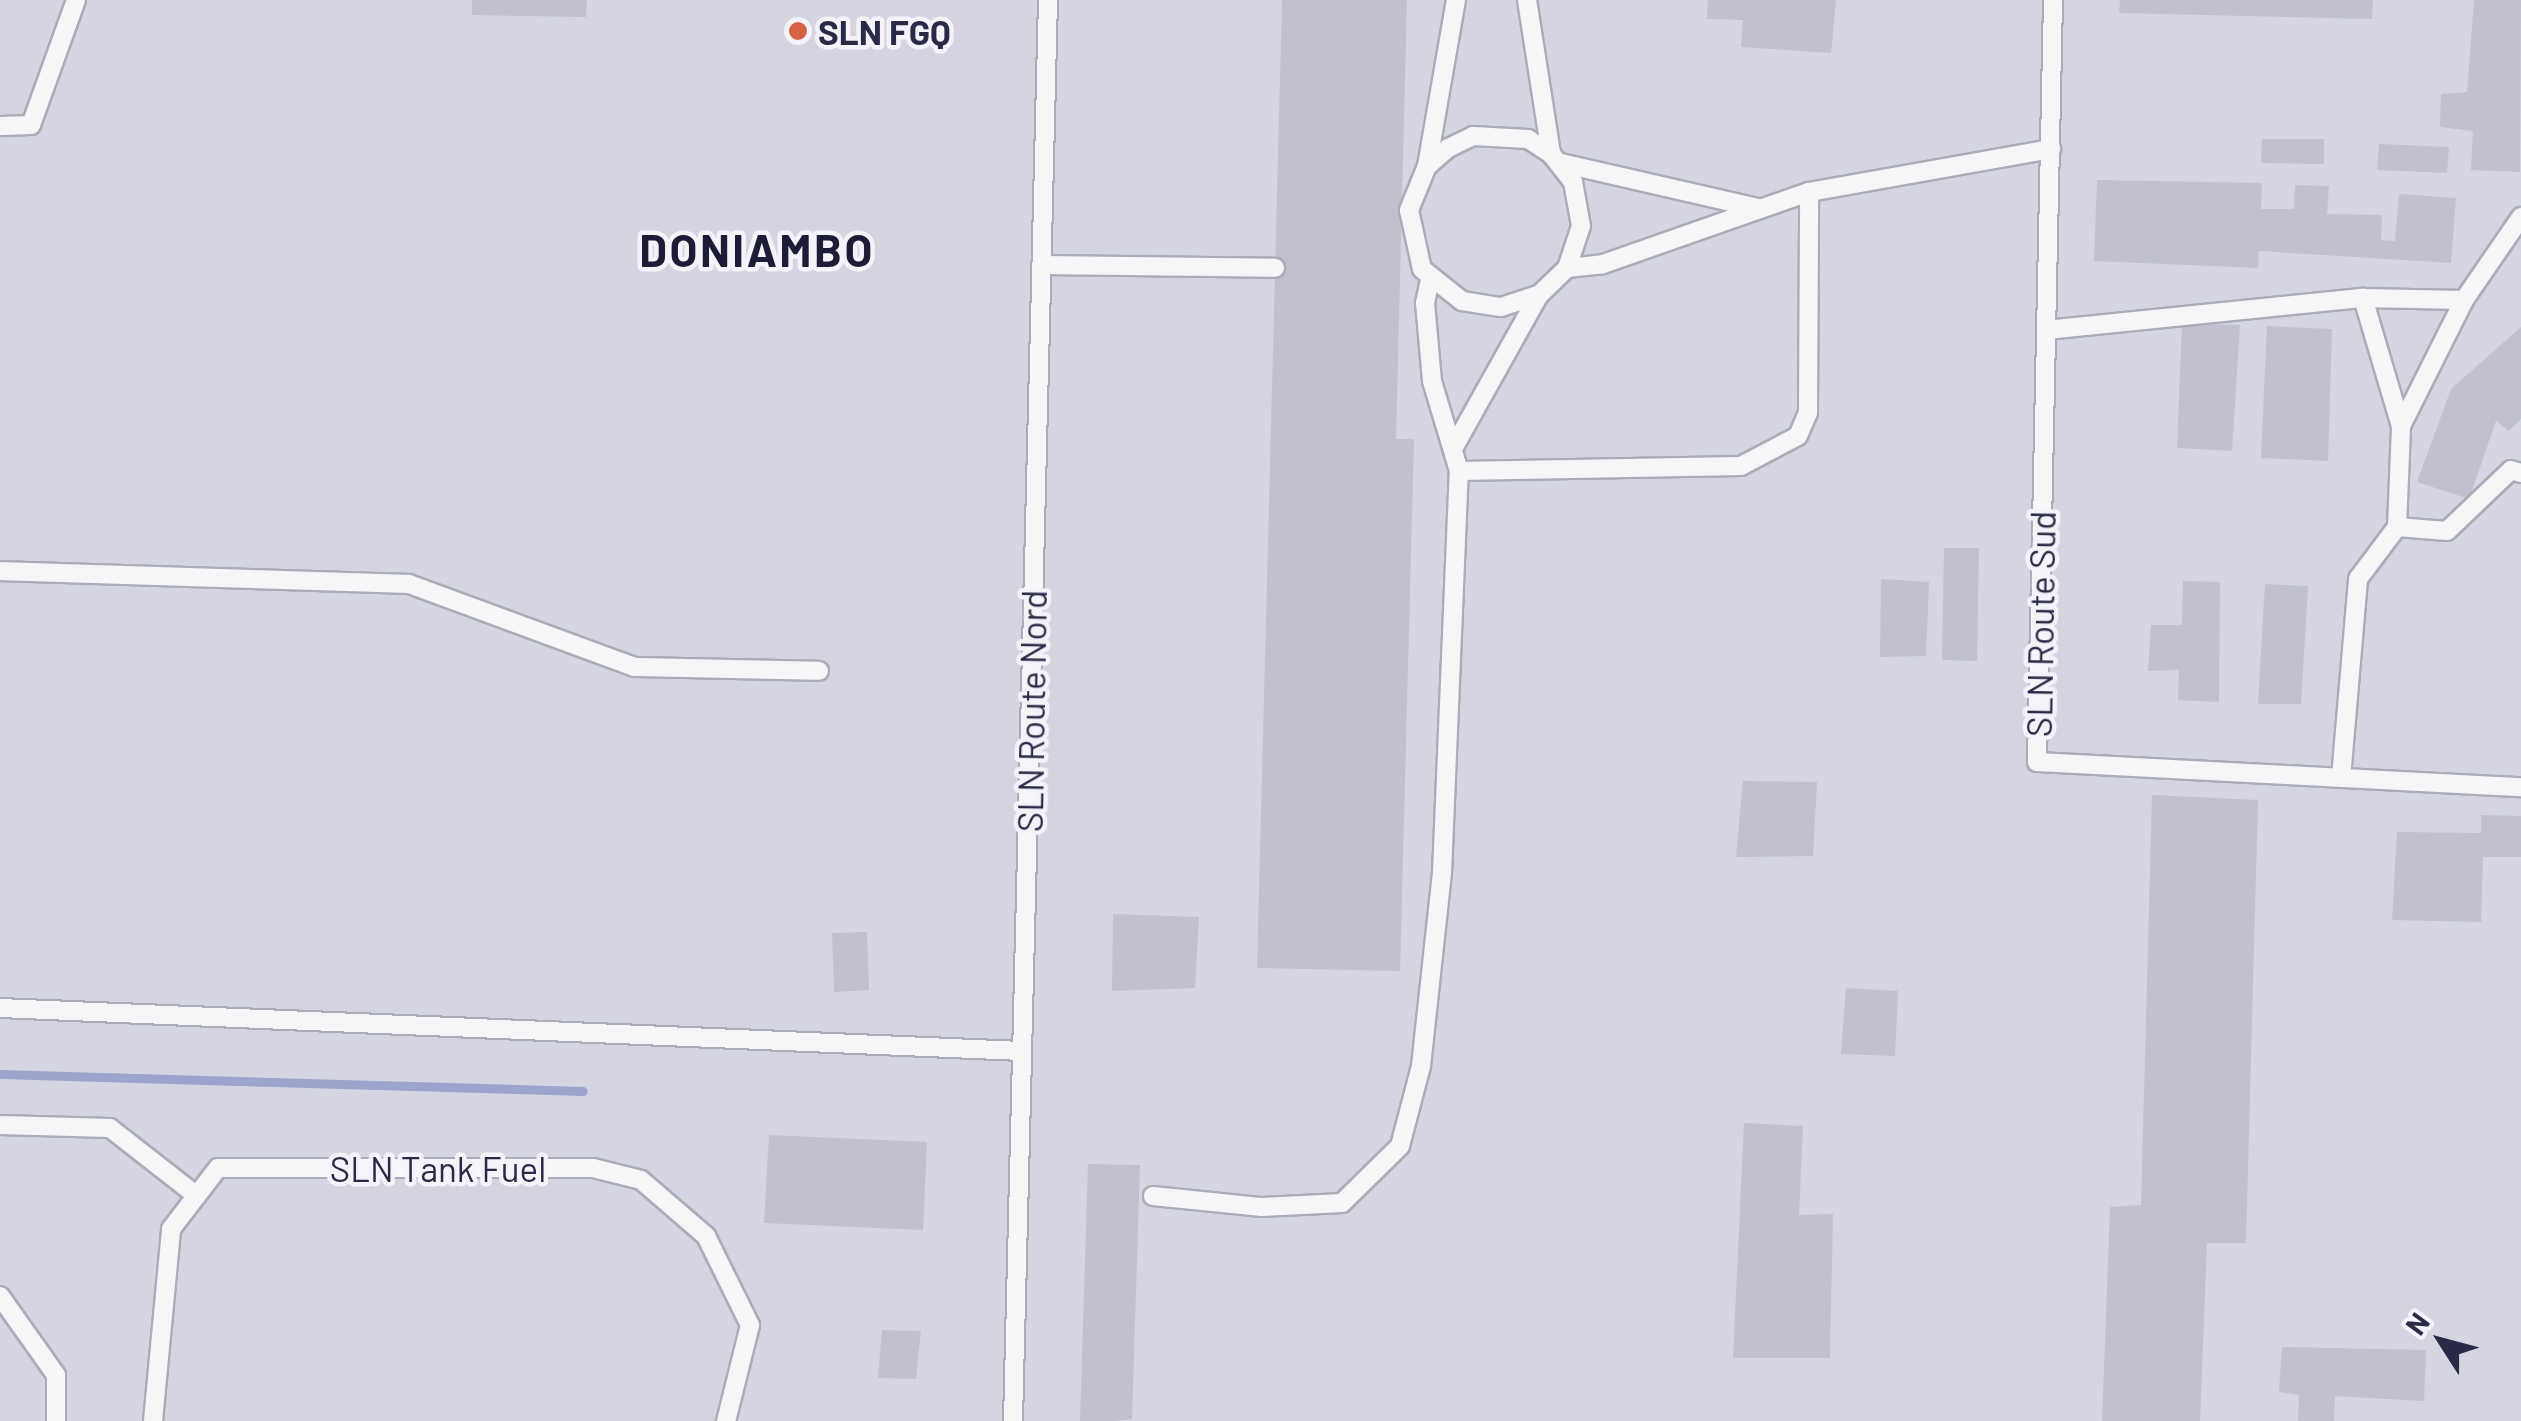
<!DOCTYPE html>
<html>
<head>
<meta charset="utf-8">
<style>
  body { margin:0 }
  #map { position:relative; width:2521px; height:1421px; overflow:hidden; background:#e3e3ec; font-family:Barlow,sans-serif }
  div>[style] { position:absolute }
  .built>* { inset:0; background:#d4d5e1 }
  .stream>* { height:9px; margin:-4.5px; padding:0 4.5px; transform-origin:4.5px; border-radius:4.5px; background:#9ca3cd }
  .building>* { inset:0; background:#c0c0cf }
  .roads { filter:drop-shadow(2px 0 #abacba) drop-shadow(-2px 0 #abacba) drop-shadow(0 2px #abacba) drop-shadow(0 -2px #abacba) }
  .service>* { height:18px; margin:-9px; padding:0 9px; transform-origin:9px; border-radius:9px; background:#f6f6f9 }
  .dots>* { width:28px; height:28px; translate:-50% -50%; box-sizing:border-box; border:5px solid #f3f3f9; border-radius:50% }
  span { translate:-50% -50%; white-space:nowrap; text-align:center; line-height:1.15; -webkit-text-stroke:9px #f3f3f9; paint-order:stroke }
  .poi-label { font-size:35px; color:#292a45; font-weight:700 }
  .left { translate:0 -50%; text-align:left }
  .street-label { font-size:35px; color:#292a45 }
  .district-label { font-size:45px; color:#1c1c36; font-weight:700; letter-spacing:2.5px }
  .north { position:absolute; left:2391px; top:1291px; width:100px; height:100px; -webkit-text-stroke:8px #f3f3f9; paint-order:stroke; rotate:306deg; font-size:28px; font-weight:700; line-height:40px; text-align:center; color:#292a45 }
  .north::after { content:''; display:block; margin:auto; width:35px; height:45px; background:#292a45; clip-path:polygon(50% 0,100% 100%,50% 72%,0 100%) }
</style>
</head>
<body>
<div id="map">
  <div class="built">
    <div style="clip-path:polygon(0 0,2521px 0,2521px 1421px,0 1421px)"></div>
  </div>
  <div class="stream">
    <div style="left:0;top:1074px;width:583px;rotate:1.67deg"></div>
  </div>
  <div class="building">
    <div style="clip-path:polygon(472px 0,587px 0,586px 17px,472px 15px)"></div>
    <div style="clip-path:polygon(1282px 0,1407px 0,1396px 439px,1414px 439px,1400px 971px,1257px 968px)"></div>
    <div style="clip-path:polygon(1708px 0,1836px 0,1831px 53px,1741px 47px,1743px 20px,1707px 19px)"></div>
    <div style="clip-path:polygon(2120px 0,2373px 0,2372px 19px,2119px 13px)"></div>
    <div style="clip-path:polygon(2474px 0,2521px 0,2520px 172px,2471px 170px,2473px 131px,2440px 127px,2441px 94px,2467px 92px)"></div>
    <div style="clip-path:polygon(2262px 139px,2324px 139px,2324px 164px,2261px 163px)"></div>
    <div style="clip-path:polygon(2379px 144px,2449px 147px,2447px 173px,2377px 170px)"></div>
    <div style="clip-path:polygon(2097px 180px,2262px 183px,2261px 209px,2294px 209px,2295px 185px,2329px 186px,2327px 214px,2382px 215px,2381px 240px,2395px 241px,2399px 194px,2456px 198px,2451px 263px,2259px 251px,2258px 268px,2094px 261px)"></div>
    <div style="clip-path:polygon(2182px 324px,2240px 325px,2232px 451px,2177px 448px)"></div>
    <div style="clip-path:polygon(2267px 326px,2332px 329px,2328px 461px,2261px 458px)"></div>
    <div style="clip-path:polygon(2521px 327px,2521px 419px,2509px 431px,2496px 421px,2469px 499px,2417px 482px,2451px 389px)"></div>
    <div style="clip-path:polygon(1944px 548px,1979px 548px,1977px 661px,1942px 660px)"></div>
    <div style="clip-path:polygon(1881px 579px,1929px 582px,1926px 656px,1880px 657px)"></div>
    <div style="clip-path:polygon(2183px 581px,2220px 582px,2219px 702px,2178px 700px,2179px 670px,2148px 671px,2151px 625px,2182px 625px)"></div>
    <div style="clip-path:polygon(2265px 584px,2308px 586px,2301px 704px,2258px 704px)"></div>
    <div style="clip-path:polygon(1743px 781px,1817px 782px,1813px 856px,1736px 857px)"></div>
    <div style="clip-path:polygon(2152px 795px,2258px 800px,2246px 1243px,2207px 1243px,2200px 1421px,2102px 1421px,2110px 1207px,2141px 1205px)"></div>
    <div style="clip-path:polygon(2481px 815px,2521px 816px,2521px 857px,2483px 857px,2481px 922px,2392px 920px,2397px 832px,2481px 833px)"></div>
    <div style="clip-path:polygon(1113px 914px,1199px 917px,1195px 988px,1112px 991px)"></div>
    <div style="clip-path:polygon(867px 932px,869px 990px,834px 992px,832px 933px)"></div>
    <div style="clip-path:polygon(1846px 988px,1898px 991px,1895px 1056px,1841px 1054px)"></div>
    <div style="clip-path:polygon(1744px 1123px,1803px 1126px,1799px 1215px,1833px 1214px,1830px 1358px,1733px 1358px)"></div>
    <div style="clip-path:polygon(769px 1135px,927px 1142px,923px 1230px,764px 1223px)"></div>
    <div style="clip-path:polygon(1088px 1164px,1140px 1165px,1132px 1419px,1115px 1421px,1080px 1421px)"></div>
    <div style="clip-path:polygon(882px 1330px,921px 1331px,916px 1379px,878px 1378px)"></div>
    <div style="clip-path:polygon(2282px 1347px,2426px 1350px,2424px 1401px,2335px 1396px,2334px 1421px,2298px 1421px,2299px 1395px,2279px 1392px)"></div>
  </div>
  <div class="roads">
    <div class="service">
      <div style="left:1527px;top:0;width:156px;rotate:81.1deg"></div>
      <div style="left:2053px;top:0;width:762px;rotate:91.2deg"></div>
      <div style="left:2037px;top:762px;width:485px;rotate:3deg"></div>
      <div style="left:0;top:126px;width:31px;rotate:-2deg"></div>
      <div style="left:31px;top:125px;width:133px;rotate:-70.2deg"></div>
      <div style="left:1561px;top:163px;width:202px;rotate:12.9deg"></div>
      <div style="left:1427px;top:166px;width:169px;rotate:-80.1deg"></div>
      <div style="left:1042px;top:265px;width:233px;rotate:0.7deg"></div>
      <div style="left:1567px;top:268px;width:36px;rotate:-6deg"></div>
      <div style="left:1603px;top:264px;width:218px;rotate:-19.3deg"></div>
      <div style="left:1809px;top:192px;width:246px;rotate:-10.1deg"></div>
      <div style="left:2363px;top:298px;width:134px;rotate:73.5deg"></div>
      <div style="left:2046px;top:330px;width:319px;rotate:-5.8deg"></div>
      <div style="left:2363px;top:298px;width:101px;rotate:1.1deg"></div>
      <div style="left:2464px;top:300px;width:101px;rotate:-55.5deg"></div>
      <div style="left:1455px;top:445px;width:172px;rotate:-60.8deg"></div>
      <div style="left:1539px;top:295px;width:39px;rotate:-44deg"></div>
      <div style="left:1567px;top:268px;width:44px;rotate:-71.6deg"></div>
      <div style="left:1581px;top:226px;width:45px;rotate:-100.3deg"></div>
      <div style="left:1573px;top:182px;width:36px;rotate:-128deg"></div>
      <div style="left:1551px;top:154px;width:27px;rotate:-147deg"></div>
      <div style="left:1528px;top:139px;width:55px;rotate:-176.9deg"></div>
      <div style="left:1473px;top:136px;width:28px;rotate:154deg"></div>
      <div style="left:1448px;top:148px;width:28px;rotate:139deg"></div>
      <div style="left:1427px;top:166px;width:48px;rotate:112.2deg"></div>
      <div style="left:1409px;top:210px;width:60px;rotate:77.6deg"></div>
      <div style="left:1422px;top:269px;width:51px;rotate:38.7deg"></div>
      <div style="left:1462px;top:301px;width:39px;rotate:9deg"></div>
      <div style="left:1501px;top:307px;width:40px;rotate:-18deg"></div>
      <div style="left:1459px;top:471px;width:282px;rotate:-1deg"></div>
      <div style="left:1741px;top:466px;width:64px;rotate:-27.8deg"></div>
      <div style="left:1798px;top:436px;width:25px;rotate:-67deg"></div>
      <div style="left:1808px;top:413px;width:221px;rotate:-89.7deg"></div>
      <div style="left:2397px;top:527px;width:50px;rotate:4.6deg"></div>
      <div style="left:2447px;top:531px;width:88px;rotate:-43.6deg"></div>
      <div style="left:2511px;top:470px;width:10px;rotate:17deg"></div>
      <div style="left:0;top:571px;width:409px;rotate:1.8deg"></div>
      <div style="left:409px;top:584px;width:240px;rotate:20.2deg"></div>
      <div style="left:634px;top:667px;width:185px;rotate:1.2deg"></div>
      <div style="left:2341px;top:778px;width:200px;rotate:-85.1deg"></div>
      <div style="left:2358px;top:579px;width:65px;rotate:-53.1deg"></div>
      <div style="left:2397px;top:527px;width:101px;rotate:-87.7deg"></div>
      <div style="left:2401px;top:426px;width:141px;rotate:-63.4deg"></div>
      <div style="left:0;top:1008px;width:1023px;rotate:2.41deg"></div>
      <div style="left:0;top:1125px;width:110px;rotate:1.6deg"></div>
      <div style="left:110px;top:1128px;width:110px;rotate:38deg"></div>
      <div style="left:1153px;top:1196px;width:110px;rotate:5.8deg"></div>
      <div style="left:1262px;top:1207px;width:80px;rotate:-2.9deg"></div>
      <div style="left:1342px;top:1203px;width:81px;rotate:-44.5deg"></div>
      <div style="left:1400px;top:1146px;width:83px;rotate:-75.3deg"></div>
      <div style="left:1421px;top:1066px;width:194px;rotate:-83.8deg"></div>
      <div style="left:1442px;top:873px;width:402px;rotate:-87.6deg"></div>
      <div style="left:1459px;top:471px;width:94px;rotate:-106.7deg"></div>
      <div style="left:1432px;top:381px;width:78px;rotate:-95.1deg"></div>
      <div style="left:1425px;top:303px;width:25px;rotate:-78deg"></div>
      <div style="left:0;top:1296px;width:97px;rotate:54.7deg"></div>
      <div style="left:56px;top:1375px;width:46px;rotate:90deg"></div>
      <div style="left:153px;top:1421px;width:193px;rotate:-84.6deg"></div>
      <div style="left:171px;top:1229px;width:77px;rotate:-52.4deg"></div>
      <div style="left:218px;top:1168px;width:375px"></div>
      <div style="left:593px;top:1168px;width:49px;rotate:14deg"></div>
      <div style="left:641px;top:1180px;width:86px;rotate:40.7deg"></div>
      <div style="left:706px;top:1236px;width:99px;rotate:63.7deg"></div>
      <div style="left:750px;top:1325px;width:99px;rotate:104deg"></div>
      <div style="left:1013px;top:1421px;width:1421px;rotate:-88.59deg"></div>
    </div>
  </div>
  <div class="dots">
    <div style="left:798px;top:31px;background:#d66143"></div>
  </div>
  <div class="poi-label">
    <span class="left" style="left:818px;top:31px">SLN FGQ</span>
  </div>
  <div class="street-label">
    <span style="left:2040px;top:624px;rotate:-89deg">SLN Route Sud</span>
    <span style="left:1031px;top:711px;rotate:-89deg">SLN Route Nord</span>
    <span style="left:438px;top:1168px">SLN Tank Fuel</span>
  </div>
  <div class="district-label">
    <span style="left:757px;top:250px">DONIAMBO</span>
  </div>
  <div class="north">N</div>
</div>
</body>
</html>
